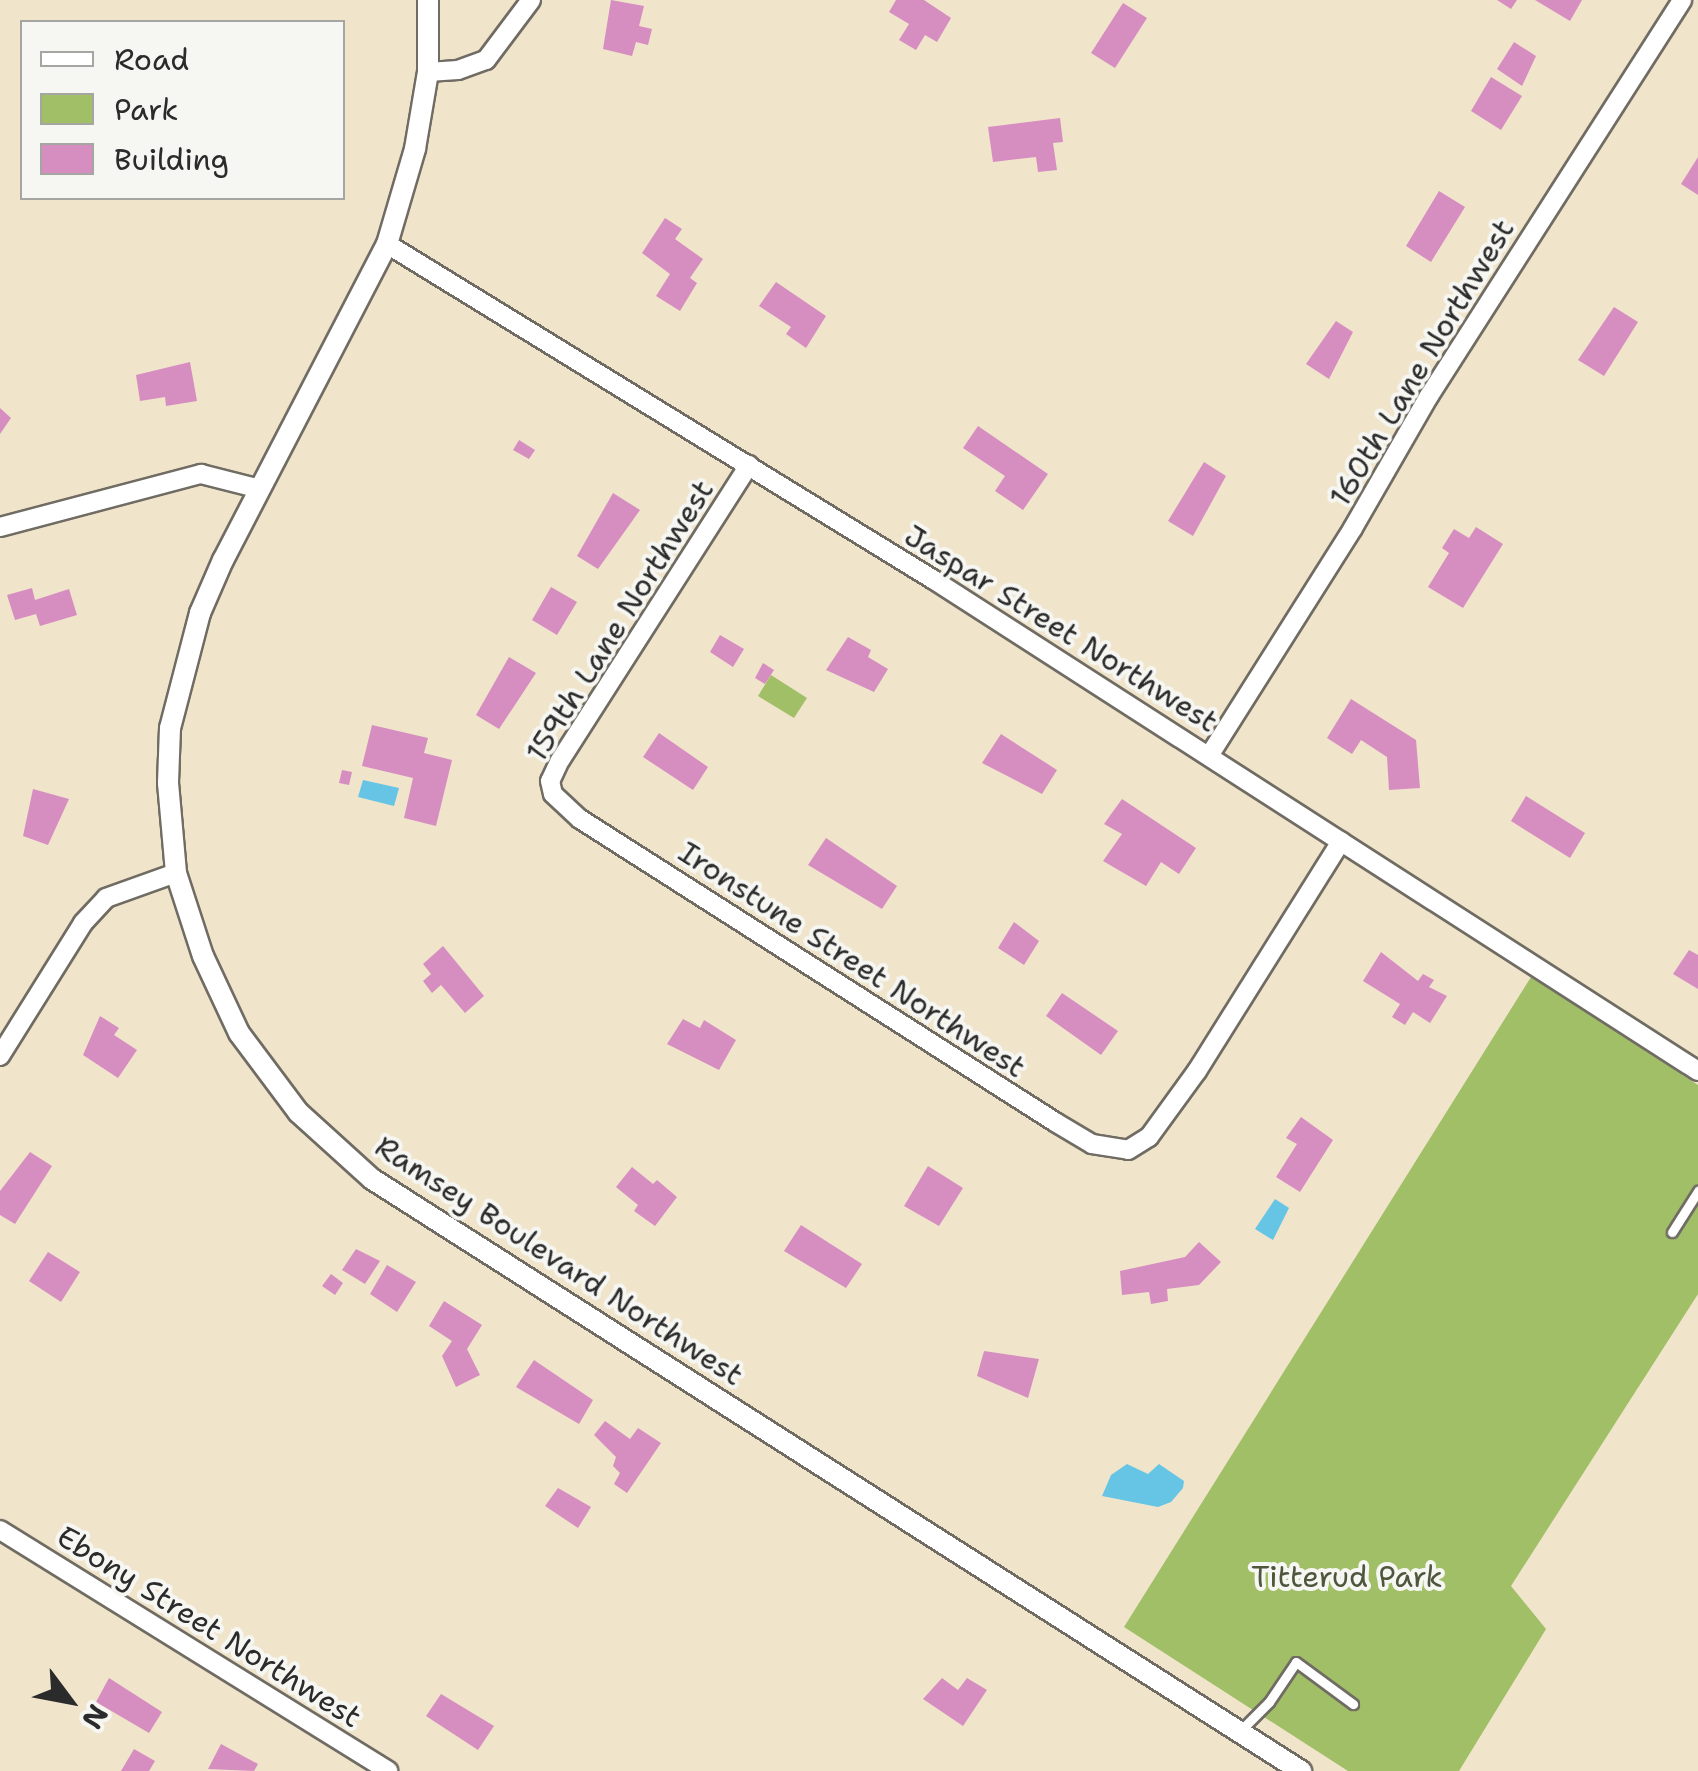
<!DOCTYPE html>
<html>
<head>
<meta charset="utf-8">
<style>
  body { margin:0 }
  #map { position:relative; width:1698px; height:1771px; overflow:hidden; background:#f0e4cb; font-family:"Shantell Sans",sans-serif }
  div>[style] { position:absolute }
  .green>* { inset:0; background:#a0bf67 }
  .water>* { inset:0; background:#66c5e4 }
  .building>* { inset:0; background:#d68ec1 }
  .roads { filter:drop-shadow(2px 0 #706c63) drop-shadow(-2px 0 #706c63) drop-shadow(0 2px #706c63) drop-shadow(0 -2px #706c63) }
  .service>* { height:9px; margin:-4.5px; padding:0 4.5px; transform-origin:4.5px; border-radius:4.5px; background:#fff }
  .minor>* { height:18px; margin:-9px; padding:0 9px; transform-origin:9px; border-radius:9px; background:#fff }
  .tertiary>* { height:20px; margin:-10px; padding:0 10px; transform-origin:10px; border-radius:10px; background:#fff }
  span { translate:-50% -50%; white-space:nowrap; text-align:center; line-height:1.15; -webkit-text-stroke:8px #f6f6f2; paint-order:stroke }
  .street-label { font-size:30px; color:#2b2b2b }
  .park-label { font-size:30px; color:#4e573d }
  .legend { position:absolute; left:20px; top:20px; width:325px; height:180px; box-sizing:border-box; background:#f6f6f2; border:2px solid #a5a5a2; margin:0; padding:12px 18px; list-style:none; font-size:30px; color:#2b2b2b }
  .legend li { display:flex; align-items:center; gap:20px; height:50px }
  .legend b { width:50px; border:2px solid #a5a5a2 }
  .north { position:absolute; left:20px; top:1651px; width:100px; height:100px; -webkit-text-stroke:8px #f6f6f2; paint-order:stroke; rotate:122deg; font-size:28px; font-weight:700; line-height:40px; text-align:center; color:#2b2b2b }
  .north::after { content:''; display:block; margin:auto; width:35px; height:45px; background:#2b2b2b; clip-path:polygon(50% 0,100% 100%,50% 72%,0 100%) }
</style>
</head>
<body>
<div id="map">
  <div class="green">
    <div style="clip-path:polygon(771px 675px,807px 698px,794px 718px,758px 696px)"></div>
    <div style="clip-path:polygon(1531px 977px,1698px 1085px,1698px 1294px,1511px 1586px,1546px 1629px,1459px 1771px,1348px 1771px,1124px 1627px)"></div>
  </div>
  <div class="water">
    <div style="clip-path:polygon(363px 780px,399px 788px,394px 806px,358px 797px)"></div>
    <div style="clip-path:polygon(1275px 1199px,1289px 1208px,1273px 1240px,1255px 1229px)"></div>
    <div style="clip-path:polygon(1127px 1464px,1148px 1474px,1159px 1464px,1184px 1481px,1183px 1488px,1171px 1502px,1158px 1507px,1102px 1496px,1111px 1475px)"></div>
  </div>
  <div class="building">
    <div style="clip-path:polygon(611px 0,644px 6px,639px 26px,652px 29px,648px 45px,636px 42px,632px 56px,603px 49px)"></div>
    <div style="clip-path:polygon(896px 0,924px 0,951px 18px,937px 42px,925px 35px,916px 50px,899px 40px,909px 24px,889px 12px)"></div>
    <div style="clip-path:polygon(1497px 0,1517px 0,1511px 9px)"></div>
    <div style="clip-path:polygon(1535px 0,1582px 0,1570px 21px)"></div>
    <div style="clip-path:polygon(1123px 3px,1147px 18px,1115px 68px,1091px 53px)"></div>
    <div style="clip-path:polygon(1514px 42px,1536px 56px,1522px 86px,1497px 69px)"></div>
    <div style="clip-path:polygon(1491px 77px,1522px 96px,1501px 130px,1471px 111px)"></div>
    <div style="clip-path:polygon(1060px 118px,1063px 142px,1053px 143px,1057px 170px,1038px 172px,1036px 157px,993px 162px,988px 127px)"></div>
    <div style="clip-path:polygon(1698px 157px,1698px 195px,1681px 184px)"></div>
    <div style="clip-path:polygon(1439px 191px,1465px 207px,1431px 262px,1406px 246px)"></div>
    <div style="clip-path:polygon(665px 218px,682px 229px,675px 239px,703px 259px,690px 278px,697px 283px,680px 311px,656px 296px,670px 274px,642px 253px)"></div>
    <div style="clip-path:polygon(776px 282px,826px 316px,806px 348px,786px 334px,791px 327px,759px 306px)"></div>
    <div style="clip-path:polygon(1614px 307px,1638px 322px,1604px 376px,1578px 360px)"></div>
    <div style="clip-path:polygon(1336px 321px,1353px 332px,1329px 379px,1306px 364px)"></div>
    <div style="clip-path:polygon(190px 362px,197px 401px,166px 406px,165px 397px,140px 401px,136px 375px)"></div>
    <div style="clip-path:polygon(0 408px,11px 418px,0 434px)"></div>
    <div style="clip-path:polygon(978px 426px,1048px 474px,1023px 510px,995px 491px,1005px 476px,963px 448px)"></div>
    <div style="clip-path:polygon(519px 440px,535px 450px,529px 459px,513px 450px)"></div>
    <div style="clip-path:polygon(1204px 462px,1226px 476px,1193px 536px,1168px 521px)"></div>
    <div style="clip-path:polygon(613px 493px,640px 510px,598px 569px,577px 556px)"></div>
    <div style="clip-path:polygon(1476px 527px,1503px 544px,1463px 608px,1428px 587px,1449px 553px,1442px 548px,1454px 529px,1469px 538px)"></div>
    <div style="clip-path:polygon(551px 587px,577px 602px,557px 635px,532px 620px)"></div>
    <div style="clip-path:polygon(32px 588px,35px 600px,69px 589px,77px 615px,40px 626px,36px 614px,15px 620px,7px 595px)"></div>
    <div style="clip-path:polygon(720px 635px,744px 649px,733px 667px,710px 652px)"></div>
    <div style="clip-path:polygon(848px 637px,871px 650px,868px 657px,888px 669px,874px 692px,826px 670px)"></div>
    <div style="clip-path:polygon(509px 657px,536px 673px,499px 729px,476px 715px)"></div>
    <div style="clip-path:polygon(763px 663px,774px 670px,765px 684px,755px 678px)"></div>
    <div style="clip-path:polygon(1351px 699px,1416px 740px,1420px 788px,1389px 790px,1387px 757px,1361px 740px,1352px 754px,1327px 738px)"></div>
    <div style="clip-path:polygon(372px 725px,428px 738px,424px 753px,452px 760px,436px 826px,404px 818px,413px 778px,362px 766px)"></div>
    <div style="clip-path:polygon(659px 733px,708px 767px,693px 790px,643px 757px)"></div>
    <div style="clip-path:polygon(1001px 734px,1057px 770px,1042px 794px,982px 763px)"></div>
    <div style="clip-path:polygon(342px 770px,352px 772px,349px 785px,339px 783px)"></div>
    <div style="clip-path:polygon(33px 789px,69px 799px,48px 845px,23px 836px)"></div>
    <div style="clip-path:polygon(1526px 796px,1585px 833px,1570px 858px,1511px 821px)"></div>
    <div style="clip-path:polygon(1122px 799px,1196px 848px,1179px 874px,1161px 862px,1146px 886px,1103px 861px,1122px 834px,1104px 824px)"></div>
    <div style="clip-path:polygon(826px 838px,897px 886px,882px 909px,808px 865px)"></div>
    <div style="clip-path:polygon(1014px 922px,1039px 941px,1024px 965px,998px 948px)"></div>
    <div style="clip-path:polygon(443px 946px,484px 996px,465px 1013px,441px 985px,432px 993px,423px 981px,431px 974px,423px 964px)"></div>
    <div style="clip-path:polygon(1689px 950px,1698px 955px,1698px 989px,1673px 974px)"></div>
    <div style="clip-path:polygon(1381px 952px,1418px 981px,1423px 974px,1434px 980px,1429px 987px,1447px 996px,1430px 1023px,1413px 1012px,1405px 1025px,1392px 1017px,1400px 1004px,1363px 981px)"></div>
    <div style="clip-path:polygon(1062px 993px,1118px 1031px,1101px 1055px,1046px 1016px)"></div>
    <div style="clip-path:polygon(100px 1016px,119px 1028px,114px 1035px,137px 1050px,118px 1078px,83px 1055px)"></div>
    <div style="clip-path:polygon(683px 1019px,700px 1028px,704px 1020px,736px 1040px,719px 1070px,667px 1044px)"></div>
    <div style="clip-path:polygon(1301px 1117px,1333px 1140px,1300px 1192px,1276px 1177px,1297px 1144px,1286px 1138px)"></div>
    <div style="clip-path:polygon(30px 1152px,52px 1166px,15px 1224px,0 1215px,0 1191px)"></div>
    <div style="clip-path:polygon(928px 1166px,963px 1188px,939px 1226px,904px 1206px)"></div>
    <div style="clip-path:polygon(632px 1167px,653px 1184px,657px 1180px,677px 1197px,655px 1226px,634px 1211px,638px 1205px,616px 1187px)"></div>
    <div style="clip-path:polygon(801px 1225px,862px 1264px,846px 1288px,784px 1251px)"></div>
    <div style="clip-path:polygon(1199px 1242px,1221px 1262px,1199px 1285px,1167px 1289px,1168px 1301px,1151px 1304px,1149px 1292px,1122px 1295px,1120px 1271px,1185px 1257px)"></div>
    <div style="clip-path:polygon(356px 1249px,380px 1261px,365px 1284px,342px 1270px)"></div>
    <div style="clip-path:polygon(48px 1252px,80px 1272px,61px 1302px,29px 1281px)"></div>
    <div style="clip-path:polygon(387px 1265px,416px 1282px,397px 1312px,370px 1294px)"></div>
    <div style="clip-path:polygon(331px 1274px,343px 1283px,335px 1295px,322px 1286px)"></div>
    <div style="clip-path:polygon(444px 1301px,482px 1325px,467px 1349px,480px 1375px,456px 1387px,442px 1356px,452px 1341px,429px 1326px)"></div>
    <div style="clip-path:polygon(984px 1351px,1039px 1359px,1028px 1398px,977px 1376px)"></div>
    <div style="clip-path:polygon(534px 1360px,593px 1400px,579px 1424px,516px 1387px)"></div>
    <div style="clip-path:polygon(605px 1421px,630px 1439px,638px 1428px,661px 1443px,627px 1493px,614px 1484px,620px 1473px,613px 1466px,616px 1457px,594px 1435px)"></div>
    <div style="clip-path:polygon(558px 1488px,591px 1507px,578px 1528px,545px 1506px)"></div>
    <div style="clip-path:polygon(109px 1678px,162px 1712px,149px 1733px,96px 1702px)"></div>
    <div style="clip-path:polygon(942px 1678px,958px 1690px,967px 1678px,987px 1690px,963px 1726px,923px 1699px)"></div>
    <div style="clip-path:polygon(441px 1694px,494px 1726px,478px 1750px,426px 1716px)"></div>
    <div style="clip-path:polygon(221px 1744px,258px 1764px,254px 1771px,208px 1769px)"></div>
    <div style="clip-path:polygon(134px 1749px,155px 1761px,149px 1771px,121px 1771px)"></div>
  </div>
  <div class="roads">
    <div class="service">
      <div style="left:1672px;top:1232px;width:49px;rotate:-57.6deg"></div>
      <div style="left:1240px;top:1731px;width:41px;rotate:-45deg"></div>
      <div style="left:1269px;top:1702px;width:48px;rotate:-56deg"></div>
      <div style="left:1296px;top:1662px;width:71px;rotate:36.4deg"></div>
    </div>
    <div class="minor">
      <div style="left:428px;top:72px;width:30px;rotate:-4deg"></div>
      <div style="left:458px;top:70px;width:30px;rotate:-20deg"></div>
      <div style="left:486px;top:60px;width:75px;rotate:-53.1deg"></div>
      <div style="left:387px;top:244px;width:642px;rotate:31.56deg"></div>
      <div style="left:934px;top:580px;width:908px;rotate:32.73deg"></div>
      <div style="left:749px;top:465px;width:350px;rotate:122.6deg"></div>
      <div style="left:560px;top:760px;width:23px;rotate:115deg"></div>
      <div style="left:550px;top:781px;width:13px;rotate:77deg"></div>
      <div style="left:553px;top:794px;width:37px;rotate:43deg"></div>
      <div style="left:580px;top:819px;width:563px;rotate:32.53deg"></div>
      <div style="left:1055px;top:1122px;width:43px;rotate:30.7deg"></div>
      <div style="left:1092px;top:1144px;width:36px;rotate:9deg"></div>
      <div style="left:1128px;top:1150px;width:25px;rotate:-32deg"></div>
      <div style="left:1149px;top:1137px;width:82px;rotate:-54deg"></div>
      <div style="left:1197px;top:1071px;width:271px;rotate:-57.9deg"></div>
      <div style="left:0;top:527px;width:208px;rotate:-14.8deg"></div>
      <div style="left:201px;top:474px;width:61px;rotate:14.3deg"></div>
      <div style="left:1209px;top:756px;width:270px;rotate:-57.7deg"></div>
      <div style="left:1353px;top:528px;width:152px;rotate:-60.1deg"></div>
      <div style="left:1429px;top:396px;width:470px;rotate:-57.4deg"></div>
      <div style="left:0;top:1056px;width:157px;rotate:-58deg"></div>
      <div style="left:83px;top:923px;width:34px;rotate:-47deg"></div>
      <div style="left:106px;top:898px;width:74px;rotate:-19.7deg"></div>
      <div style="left:0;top:1530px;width:457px;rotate:31.8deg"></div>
    </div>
    <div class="tertiary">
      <div style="left:428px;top:0;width:72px;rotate:90deg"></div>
      <div style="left:428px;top:72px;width:78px;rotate:99.6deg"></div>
      <div style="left:415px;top:149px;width:99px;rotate:106.4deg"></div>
      <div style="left:387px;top:244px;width:356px;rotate:117.4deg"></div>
      <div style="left:223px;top:560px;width:58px;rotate:113.5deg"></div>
      <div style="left:200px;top:613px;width:119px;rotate:104.6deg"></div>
      <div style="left:170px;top:728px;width:55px;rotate:92.1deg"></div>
      <div style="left:168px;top:783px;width:90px;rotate:84.9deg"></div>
      <div style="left:176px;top:873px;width:87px;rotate:72deg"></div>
      <div style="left:203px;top:956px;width:85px;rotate:64.9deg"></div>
      <div style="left:239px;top:1033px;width:99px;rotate:53.2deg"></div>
      <div style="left:298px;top:1112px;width:100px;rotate:42.2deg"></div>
      <div style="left:372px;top:1179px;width:1102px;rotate:32.51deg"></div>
    </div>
  </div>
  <div class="street-label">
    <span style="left:1422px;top:363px;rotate:-59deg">160th Lane Northwest</span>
    <span style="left:620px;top:621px;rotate:-58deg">159th Lane Northwest</span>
    <span style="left:1061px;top:629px;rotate:32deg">Jaspar Street Northwest</span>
    <span style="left:852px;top:960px;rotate:33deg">Ironstune Street Northwest</span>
    <span style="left:559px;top:1261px;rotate:33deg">Ramsey Boulevard Northwest</span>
    <span style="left:209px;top:1627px;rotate:32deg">Ebony Street Northwest</span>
  </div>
  <div class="park-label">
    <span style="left:1347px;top:1577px">Titterud Park</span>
  </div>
  <ul class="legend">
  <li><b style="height:12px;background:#fff"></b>Road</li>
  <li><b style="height:28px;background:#a0bf67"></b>Park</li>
  <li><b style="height:28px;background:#d68ec1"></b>Building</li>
  </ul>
  <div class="north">N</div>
</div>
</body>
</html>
